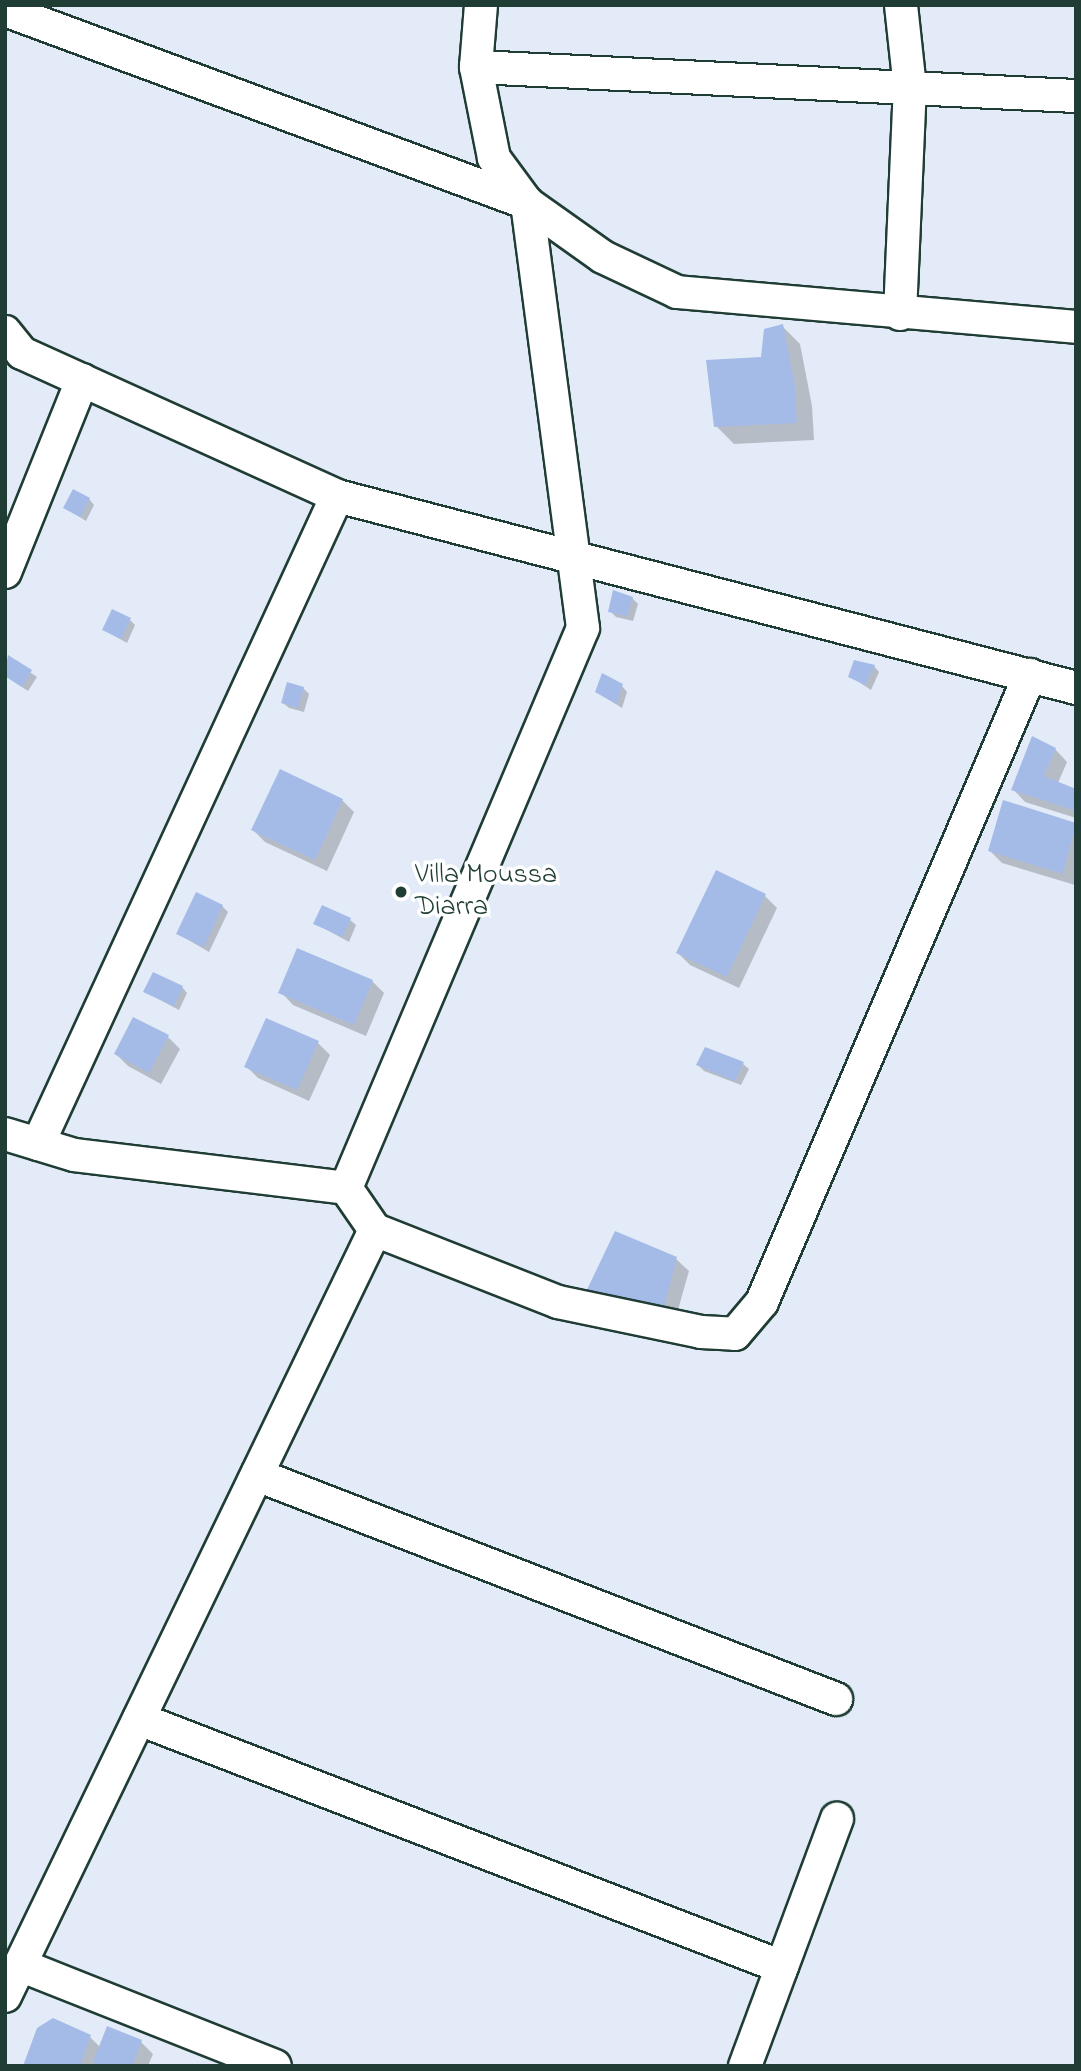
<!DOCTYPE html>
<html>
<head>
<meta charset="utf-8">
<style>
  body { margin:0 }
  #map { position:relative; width:1081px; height:2071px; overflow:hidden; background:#e4ebf8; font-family:"Indie Flower",sans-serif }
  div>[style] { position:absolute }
  .shadow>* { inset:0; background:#0003 }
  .building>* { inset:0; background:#a4bbe8 }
  .roads { filter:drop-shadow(2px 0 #1f3d34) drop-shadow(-2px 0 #1f3d34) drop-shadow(0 2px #1f3d34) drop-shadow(0 -2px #1f3d34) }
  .street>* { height:32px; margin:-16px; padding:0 16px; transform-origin:16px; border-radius:16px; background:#fff }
  .dots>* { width:19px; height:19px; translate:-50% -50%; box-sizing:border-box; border:4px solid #fff; border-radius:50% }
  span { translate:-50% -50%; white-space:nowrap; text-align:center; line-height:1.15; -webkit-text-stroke:7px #fff; paint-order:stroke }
  .poi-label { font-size:28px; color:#1f3d34 }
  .left { translate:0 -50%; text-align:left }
  .frame { position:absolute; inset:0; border:7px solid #1f3d34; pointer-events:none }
</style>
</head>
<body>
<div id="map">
  <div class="shadow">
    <div style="clip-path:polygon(782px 326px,800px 344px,812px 406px,814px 440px,734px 444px,716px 426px)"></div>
    <div style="clip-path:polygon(89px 499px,94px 505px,86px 521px,65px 508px)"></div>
    <div style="clip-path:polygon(632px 598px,638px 604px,633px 621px,616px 617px,610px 611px)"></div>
    <div style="clip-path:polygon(130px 620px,135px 625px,127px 643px,104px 630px)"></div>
    <div style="clip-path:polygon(9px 658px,37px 677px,28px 691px,5px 676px,5px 663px)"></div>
    <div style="clip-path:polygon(874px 666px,879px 672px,871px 690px,850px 676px)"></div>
    <div style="clip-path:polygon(622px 686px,627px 692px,622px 708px,597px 692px)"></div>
    <div style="clip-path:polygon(303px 688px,309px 694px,304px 712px,289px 708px,283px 703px)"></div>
    <div style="clip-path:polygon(1055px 749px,1067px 762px,1058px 783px,1076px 791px,1076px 818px,1025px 802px,1013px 789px)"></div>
    <div style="clip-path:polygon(342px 800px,354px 812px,327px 871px,265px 842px,253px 830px)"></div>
    <div style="clip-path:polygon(1004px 802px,1076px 824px,1075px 885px,1002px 863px,990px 851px)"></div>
    <div style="clip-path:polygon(717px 872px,765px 896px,777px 908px,739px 988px,690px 965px,678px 953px)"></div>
    <div style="clip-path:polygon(222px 906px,228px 912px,209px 952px,178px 934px)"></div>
    <div style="clip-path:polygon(350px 920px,356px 925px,349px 942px,316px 924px)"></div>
    <div style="clip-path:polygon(372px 981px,384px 993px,366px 1036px,293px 1005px,281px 992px)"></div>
    <div style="clip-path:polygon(182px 987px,187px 993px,179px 1010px,145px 992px)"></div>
    <div style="clip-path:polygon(168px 1037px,180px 1049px,161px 1084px,128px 1066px,116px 1054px)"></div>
    <div style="clip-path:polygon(318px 1043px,330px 1055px,309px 1101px,258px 1078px,246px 1066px)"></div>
    <div style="clip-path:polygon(706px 1049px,743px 1064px,749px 1069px,741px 1085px,704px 1071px,698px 1065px)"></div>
    <div style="clip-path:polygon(676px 1259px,689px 1271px,672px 1331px,597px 1310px)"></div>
    <div style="clip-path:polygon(90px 2037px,100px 2047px,141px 2042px,153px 2054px,148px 2066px,99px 2066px,97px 2063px,96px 2066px,25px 2066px)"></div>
  </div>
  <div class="building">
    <div style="clip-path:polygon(783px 324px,795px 387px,797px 423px,714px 427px,706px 360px,761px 357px,764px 329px)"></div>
    <div style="clip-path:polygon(73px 489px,90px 498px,80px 517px,63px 508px)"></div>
    <div style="clip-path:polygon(613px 590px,633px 597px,627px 616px,608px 612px)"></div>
    <div style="clip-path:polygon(112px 609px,131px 618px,121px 639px,102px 630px)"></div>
    <div style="clip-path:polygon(8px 655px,32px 670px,22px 687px,5px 676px)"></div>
    <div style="clip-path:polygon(854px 660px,875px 665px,865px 685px,848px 677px)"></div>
    <div style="clip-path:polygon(602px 673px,623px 684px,616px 704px,595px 692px)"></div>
    <div style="clip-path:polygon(287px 682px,304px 687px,298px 708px,281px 703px)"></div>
    <div style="clip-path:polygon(1032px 736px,1056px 748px,1044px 776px,1076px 789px,1076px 811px,1011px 790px)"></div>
    <div style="clip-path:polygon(280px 769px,343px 799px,315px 860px,251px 830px)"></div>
    <div style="clip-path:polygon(1003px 800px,1076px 823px,1063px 874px,988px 851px)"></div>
    <div style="clip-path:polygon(716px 870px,766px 894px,727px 977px,676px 953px)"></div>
    <div style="clip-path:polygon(196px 892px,223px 905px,204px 947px,176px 934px)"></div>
    <div style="clip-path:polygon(322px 905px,351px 918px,343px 937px,313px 924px)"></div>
    <div style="clip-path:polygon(297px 948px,373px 980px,354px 1025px,278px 993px)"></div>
    <div style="clip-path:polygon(153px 972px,183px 986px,174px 1006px,143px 992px)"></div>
    <div style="clip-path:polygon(133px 1017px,169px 1035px,149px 1073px,114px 1054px)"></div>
    <div style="clip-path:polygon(266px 1018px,319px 1041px,297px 1090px,244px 1067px)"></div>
    <div style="clip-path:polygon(705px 1047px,744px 1062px,735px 1081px,696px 1065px)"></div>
    <div style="clip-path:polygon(615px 1231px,677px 1257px,661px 1319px,583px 1298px)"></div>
    <div style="clip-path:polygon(53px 2018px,91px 2035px,80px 2066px,23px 2066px,37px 2028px)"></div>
    <div style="clip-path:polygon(107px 2026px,142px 2040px,132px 2066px,103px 2066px,93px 2062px)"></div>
  </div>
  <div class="roads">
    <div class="street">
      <div style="left:5px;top:10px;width:557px;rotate:20.29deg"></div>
      <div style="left:527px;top:203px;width:93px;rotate:35.4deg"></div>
      <div style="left:603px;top:257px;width:82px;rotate:25.3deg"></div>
      <div style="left:677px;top:292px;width:401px;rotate:5deg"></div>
      <div style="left:476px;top:67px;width:601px;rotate:2.77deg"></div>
      <div style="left:900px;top:314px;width:226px;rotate:-87.5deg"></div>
      <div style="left:910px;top:88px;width:83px;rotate:-96.2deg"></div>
      <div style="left:5px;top:332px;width:27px;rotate:51deg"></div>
      <div style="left:22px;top:353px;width:346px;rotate:24.4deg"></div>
      <div style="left:337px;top:496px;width:764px;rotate:14.56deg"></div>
      <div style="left:5px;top:572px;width:207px;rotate:-68.1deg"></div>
      <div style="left:5px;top:1134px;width:72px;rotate:16.9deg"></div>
      <div style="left:74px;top:1155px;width:274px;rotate:6.9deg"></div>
      <div style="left:346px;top:1188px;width:51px;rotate:55.4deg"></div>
      <div style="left:375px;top:1230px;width:197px;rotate:21.5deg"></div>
      <div style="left:558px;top:1302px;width:146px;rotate:11.8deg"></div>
      <div style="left:701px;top:1332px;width:34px;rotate:3deg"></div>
      <div style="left:735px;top:1334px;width:42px;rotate:-49.8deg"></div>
      <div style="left:762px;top:1302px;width:682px;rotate:-66.86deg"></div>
      <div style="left:38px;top:1144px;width:714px;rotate:-65.23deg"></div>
      <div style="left:346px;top:1188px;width:608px;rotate:-67.06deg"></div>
      <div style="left:583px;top:628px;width:429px;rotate:-97.5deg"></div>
      <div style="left:527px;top:203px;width:56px;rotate:-126.3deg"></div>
      <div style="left:494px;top:158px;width:93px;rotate:-101.2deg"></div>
      <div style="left:476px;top:67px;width:62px;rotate:-85.4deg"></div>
      <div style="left:257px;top:1475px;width:621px;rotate:21.15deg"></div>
      <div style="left:139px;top:1719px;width:689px;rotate:21.09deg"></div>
      <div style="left:20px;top:1965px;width:274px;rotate:21.6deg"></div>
      <div style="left:5px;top:1996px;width:851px;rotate:-64.22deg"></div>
      <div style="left:745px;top:2066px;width:264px;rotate:-69.6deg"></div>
    </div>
  </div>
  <div class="dots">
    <div style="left:401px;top:892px;background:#1f3d34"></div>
  </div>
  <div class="poi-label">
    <span class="left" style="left:415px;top:892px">Villa Moussa<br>Diarra</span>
  </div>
  <div class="frame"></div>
</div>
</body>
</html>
